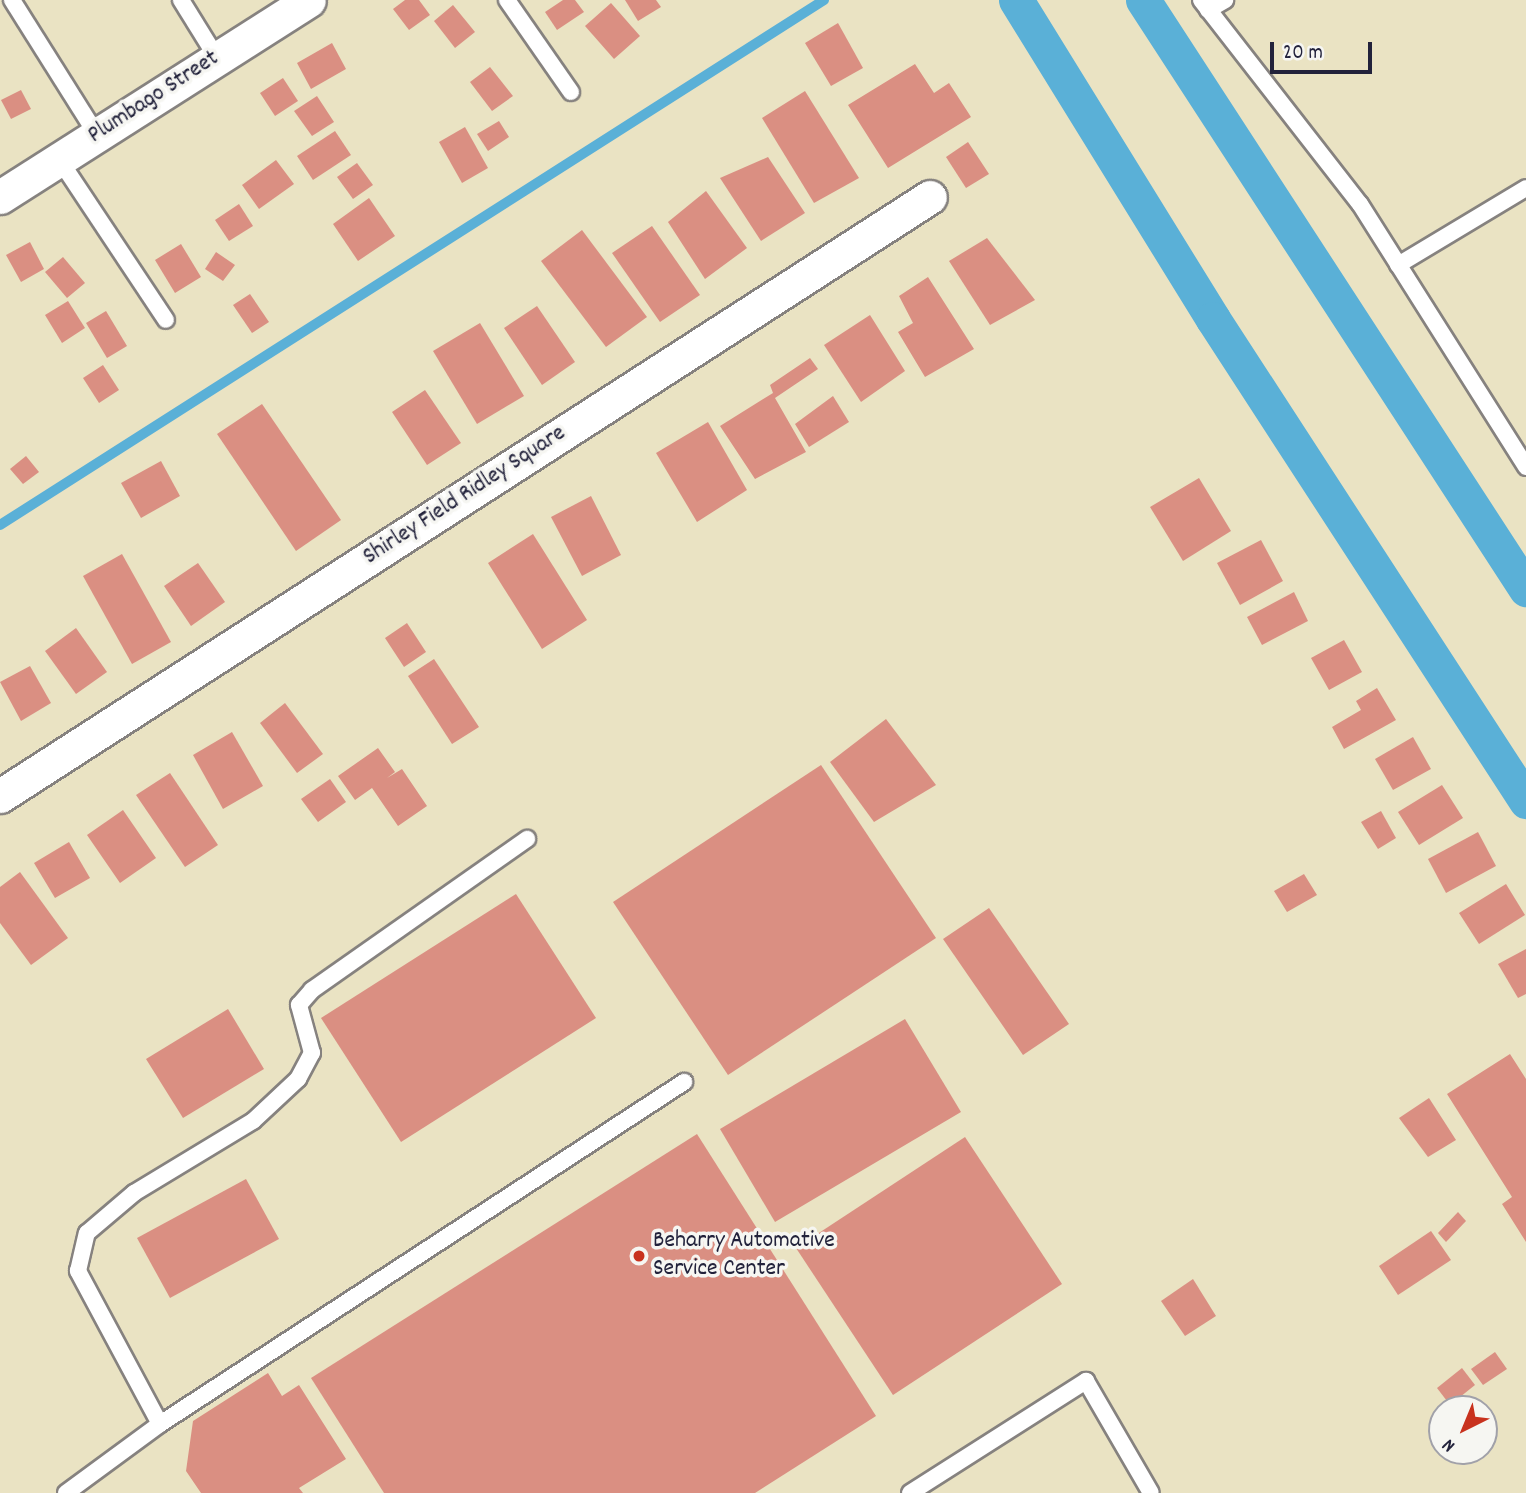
<!DOCTYPE html>
<html>
<head>
<meta charset="utf-8">
<style>
  body { margin:0 }
  #map { position:relative; width:1526px; height:1493px; overflow:hidden; background:#eae3c3; font-family:Dekko,sans-serif }
  div>[style] { position:absolute }
  .stream>* { height:10px; margin:-5px; padding:0 5px; transform-origin:5px; border-radius:5px; background:#5ab0d7 }
  .canal>* { height:35px; margin:-17.5px; padding:0 17.5px; transform-origin:17.5px; border-radius:17.5px; background:#5ab0d7 }
  .building>* { inset:0; background:#da8f82 }
  .roads { filter:drop-shadow(2px 0 #86827f) drop-shadow(-2px 0 #86827f) drop-shadow(0 2px #86827f) drop-shadow(0 -2px #86827f) }
  .service>* { height:16px; margin:-8px; padding:0 8px; transform-origin:8px; border-radius:8px; background:#fff }
  .minor>* { height:33px; margin:-16.5px; padding:0 16.5px; transform-origin:16.5px; border-radius:16.5px; background:#fff }
  .dots>* { width:19px; height:19px; translate:-50% -50%; box-sizing:border-box; border:4px solid #f6f6f2; border-radius:50% }
  span { translate:-50% -50%; white-space:nowrap; text-align:center; line-height:1.15; -webkit-text-stroke:7px #f6f6f2; paint-order:stroke }
  .street-label { font-size:24px; color:#22223b }
  .poi-label { font-size:24px; color:#22223b }
  .left { translate:0 -50%; text-align:left }
  .north { position:absolute; left:1428px; top:1395px; width:70px; height:70px; box-sizing:border-box; background:#f6f6f2; border:2px solid #a1a1a9; border-radius:50%; rotate:223deg; font-size:19px; font-weight:700; line-height:28px; text-align:center; color:#22223b }
  .north::after { content:''; display:block; margin:auto; width:24px; height:32px; background:#c8321e; clip-path:polygon(50% 0,100% 100%,50% 72%,0 100%) }
  .scale { position:absolute; left:1270px; top:42px; width:102px; height:32px; box-sizing:border-box; border:4px solid #22223b; border-top:0; padding-left:9px; font-size:21px; line-height:24px; white-space:nowrap; color:#22223b; -webkit-text-stroke:5px #f6f6f2; paint-order:stroke }
</style>
</head>
<body>
<div id="map">
  <div class="stream">
    <div style="left:0;top:525px;width:977px;rotate:-32.5deg"></div>
  </div>
  <div class="canal">
    <div style="left:1016px;top:0;width:375px;rotate:58.3deg"></div>
    <div style="left:1213px;top:319px;width:575px;rotate:57deg"></div>
    <div style="left:1143px;top:0;width:703px;rotate:56.97deg"></div>
  </div>
  <div class="building">
    <div style="clip-path:polygon(405px 0,419px 0,430px 15px,409px 30px,393px 9px)"></div>
    <div style="clip-path:polygon(563px 0,575px 0,584px 12px,557px 30px,545px 12px)"></div>
    <div style="clip-path:polygon(625px 0,656px 0,661px 7px,638px 21px)"></div>
    <div style="clip-path:polygon(611px 3px,640px 36px,614px 59px,585px 26px)"></div>
    <div style="clip-path:polygon(453px 5px,475px 32px,455px 48px,434px 21px)"></div>
    <div style="clip-path:polygon(838px 23px,863px 68px,831px 86px,805px 43px)"></div>
    <div style="clip-path:polygon(332px 43px,346px 69px,311px 89px,297px 63px)"></div>
    <div style="clip-path:polygon(915px 64px,934px 93px,949px 83px,971px 117px,888px 168px,848px 105px)"></div>
    <div style="clip-path:polygon(490px 67px,513px 96px,492px 111px,470px 82px)"></div>
    <div style="clip-path:polygon(283px 78px,298px 101px,275px 116px,260px 93px)"></div>
    <div style="clip-path:polygon(21px 90px,31px 109px,11px 119px,1px 100px)"></div>
    <div style="clip-path:polygon(805px 91px,859px 178px,814px 203px,762px 118px)"></div>
    <div style="clip-path:polygon(317px 96px,334px 122px,312px 136px,294px 111px)"></div>
    <div style="clip-path:polygon(499px 121px,509px 137px,488px 151px,477px 134px)"></div>
    <div style="clip-path:polygon(465px 127px,488px 168px,462px 183px,439px 142px)"></div>
    <div style="clip-path:polygon(335px 131px,351px 155px,313px 180px,297px 156px)"></div>
    <div style="clip-path:polygon(968px 142px,989px 174px,966px 188px,946px 157px)"></div>
    <div style="clip-path:polygon(768px 157px,805px 213px,761px 241px,720px 178px)"></div>
    <div style="clip-path:polygon(276px 160px,294px 184px,259px 209px,242px 185px)"></div>
    <div style="clip-path:polygon(357px 163px,373px 185px,353px 199px,337px 177px)"></div>
    <div style="clip-path:polygon(706px 191px,747px 248px,705px 279px,668px 222px)"></div>
    <div style="clip-path:polygon(369px 198px,395px 236px,358px 261px,333px 224px)"></div>
    <div style="clip-path:polygon(239px 204px,253px 226px,229px 241px,215px 220px)"></div>
    <div style="clip-path:polygon(652px 226px,700px 295px,660px 322px,612px 253px)"></div>
    <div style="clip-path:polygon(582px 230px,647px 317px,606px 347px,541px 261px)"></div>
    <div style="clip-path:polygon(987px 238px,1035px 300px,990px 325px,949px 261px)"></div>
    <div style="clip-path:polygon(30px 242px,44px 269px,21px 282px,6px 255px)"></div>
    <div style="clip-path:polygon(181px 244px,201px 277px,175px 293px,155px 260px)"></div>
    <div style="clip-path:polygon(216px 252px,235px 265px,223px 281px,205px 269px)"></div>
    <div style="clip-path:polygon(63px 257px,85px 283px,67px 298px,45px 272px)"></div>
    <div style="clip-path:polygon(928px 277px,974px 349px,925px 377px,898px 332px,913px 323px,899px 296px)"></div>
    <div style="clip-path:polygon(250px 294px,269px 322px,252px 333px,233px 305px)"></div>
    <div style="clip-path:polygon(68px 301px,85px 328px,62px 343px,45px 315px)"></div>
    <div style="clip-path:polygon(537px 306px,575px 362px,542px 385px,504px 328px)"></div>
    <div style="clip-path:polygon(106px 311px,127px 346px,107px 358px,86px 323px)"></div>
    <div style="clip-path:polygon(870px 315px,905px 371px,861px 402px,824px 345px)"></div>
    <div style="clip-path:polygon(480px 323px,524px 396px,477px 424px,433px 351px)"></div>
    <div style="clip-path:polygon(810px 358px,818px 369px,775px 398px,806px 452px,755px 479px,720px 426px,773px 393px,770px 385px)"></div>
    <div style="clip-path:polygon(103px 365px,119px 390px,99px 403px,83px 378px)"></div>
    <div style="clip-path:polygon(425px 390px,461px 443px,427px 465px,392px 412px)"></div>
    <div style="clip-path:polygon(833px 396px,849px 422px,809px 447px,795px 424px)"></div>
    <div style="clip-path:polygon(262px 404px,341px 520px,296px 551px,217px 434px)"></div>
    <div style="clip-path:polygon(708px 422px,747px 490px,697px 522px,656px 453px)"></div>
    <div style="clip-path:polygon(26px 456px,39px 472px,23px 484px,10px 469px)"></div>
    <div style="clip-path:polygon(161px 461px,180px 496px,141px 518px,121px 483px)"></div>
    <div style="clip-path:polygon(1199px 478px,1231px 531px,1183px 561px,1150px 507px)"></div>
    <div style="clip-path:polygon(591px 496px,621px 555px,582px 576px,551px 517px)"></div>
    <div style="clip-path:polygon(533px 534px,587px 620px,542px 649px,488px 563px)"></div>
    <div style="clip-path:polygon(1261px 540px,1283px 581px,1240px 605px,1217px 563px)"></div>
    <div style="clip-path:polygon(122px 554px,171px 642px,132px 664px,83px 576px)"></div>
    <div style="clip-path:polygon(198px 563px,225px 602px,191px 626px,164px 586px)"></div>
    <div style="clip-path:polygon(1294px 592px,1308px 621px,1262px 645px,1247px 617px)"></div>
    <div style="clip-path:polygon(407px 623px,426px 652px,404px 667px,385px 638px)"></div>
    <div style="clip-path:polygon(76px 628px,107px 672px,76px 694px,45px 651px)"></div>
    <div style="clip-path:polygon(1344px 640px,1362px 672px,1329px 690px,1311px 658px)"></div>
    <div style="clip-path:polygon(434px 659px,479px 727px,452px 744px,408px 676px)"></div>
    <div style="clip-path:polygon(30px 666px,51px 703px,21px 721px,0 682px)"></div>
    <div style="clip-path:polygon(1377px 688px,1396px 720px,1344px 749px,1332px 727px,1361px 710px,1356px 701px)"></div>
    <div style="clip-path:polygon(285px 703px,323px 754px,297px 773px,260px 723px)"></div>
    <div style="clip-path:polygon(886px 719px,936px 785px,874px 822px,830px 762px)"></div>
    <div style="clip-path:polygon(232px 732px,263px 786px,223px 809px,193px 755px)"></div>
    <div style="clip-path:polygon(1413px 737px,1431px 769px,1393px 790px,1375px 759px)"></div>
    <div style="clip-path:polygon(378px 748px,395px 772px,387px 778px,402px 769px,427px 806px,398px 826px,372px 788px,355px 800px,338px 776px)"></div>
    <div style="clip-path:polygon(821px 765px,936px 938px,728px 1075px,613px 902px)"></div>
    <div style="clip-path:polygon(170px 773px,218px 845px,185px 867px,136px 795px)"></div>
    <div style="clip-path:polygon(330px 779px,346px 802px,318px 822px,301px 799px)"></div>
    <div style="clip-path:polygon(1442px 785px,1463px 818px,1419px 845px,1398px 812px)"></div>
    <div style="clip-path:polygon(123px 810px,156px 858px,120px 883px,87px 835px)"></div>
    <div style="clip-path:polygon(1381px 811px,1396px 838px,1378px 849px,1361px 822px)"></div>
    <div style="clip-path:polygon(1478px 832px,1496px 866px,1446px 893px,1428px 859px)"></div>
    <div style="clip-path:polygon(69px 842px,90px 878px,55px 898px,34px 863px)"></div>
    <div style="clip-path:polygon(20px 872px,68px 938px,31px 965px,0 923px,0 887px)"></div>
    <div style="clip-path:polygon(1304px 874px,1317px 895px,1287px 912px,1274px 891px)"></div>
    <div style="clip-path:polygon(1506px 884px,1525px 915px,1479px 944px,1459px 913px)"></div>
    <div style="clip-path:polygon(516px 894px,596px 1018px,401px 1142px,321px 1018px)"></div>
    <div style="clip-path:polygon(989px 908px,1069px 1024px,1023px 1055px,943px 939px)"></div>
    <div style="clip-path:polygon(1526px 949px,1526px 994px,1518px 998px,1498px 964px)"></div>
    <div style="clip-path:polygon(228px 1009px,264px 1069px,183px 1118px,146px 1059px)"></div>
    <div style="clip-path:polygon(905px 1019px,961px 1112px,775px 1222px,720px 1129px)"></div>
    <div style="clip-path:polygon(1510px 1054px,1526px 1079px,1526px 1242px,1502px 1204px,1512px 1197px,1447px 1094px)"></div>
    <div style="clip-path:polygon(1429px 1098px,1456px 1140px,1428px 1157px,1399px 1118px)"></div>
    <div style="clip-path:polygon(697px 1134px,876px 1416px,755px 1493px,384px 1493px,311px 1378px)"></div>
    <div style="clip-path:polygon(965px 1137px,1062px 1284px,893px 1395px,796px 1248px)"></div>
    <div style="clip-path:polygon(246px 1179px,279px 1239px,170px 1298px,137px 1238px)"></div>
    <div style="clip-path:polygon(1458px 1212px,1466px 1221px,1446px 1242px,1438px 1233px)"></div>
    <div style="clip-path:polygon(1431px 1231px,1451px 1260px,1398px 1295px,1379px 1266px)"></div>
    <div style="clip-path:polygon(1193px 1279px,1216px 1316px,1185px 1336px,1161px 1301px)"></div>
    <div style="clip-path:polygon(1495px 1352px,1507px 1369px,1483px 1385px,1471px 1369px)"></div>
    <div style="clip-path:polygon(1462px 1368px,1475px 1385px,1450px 1405px,1437px 1388px)"></div>
    <div style="clip-path:polygon(268px 1373px,282px 1396px,299px 1385px,346px 1459px,299px 1488px,303px 1493px,201px 1493px,186px 1471px,193px 1421px)"></div>
  </div>
  <div class="roads">
    <div class="service">
      <div style="left:12px;top:0;width:160px;rotate:57.8deg"></div>
      <div style="left:181px;top:0;width:68px;rotate:58.2deg"></div>
      <div style="left:507px;top:0;width:112px;rotate:55.2deg"></div>
      <div style="left:1201px;top:0;width:259px;rotate:52.1deg"></div>
      <div style="left:1360px;top:204px;width:311px;rotate:57.7deg"></div>
      <div style="left:1208px;top:10px;width:20px;rotate:-30deg"></div>
      <div style="left:59px;top:159px;width:193px;rotate:56.4deg"></div>
      <div style="left:1398px;top:265px;width:149px;rotate:-31deg"></div>
      <div style="left:160px;top:1424px;width:174px;rotate:-118.2deg"></div>
      <div style="left:78px;top:1271px;width:39px;rotate:-77deg"></div>
      <div style="left:87px;top:1233px;width:62px;rotate:-40.4deg"></div>
      <div style="left:134px;top:1193px;width:139px;rotate:-31.2deg"></div>
      <div style="left:253px;top:1121px;width:62px;rotate:-43deg"></div>
      <div style="left:298px;top:1079px;width:30px;rotate:-62deg"></div>
      <div style="left:312px;top:1053px;width:50px;rotate:-105.2deg"></div>
      <div style="left:299px;top:1005px;width:20px;rotate:-49deg"></div>
      <div style="left:312px;top:990px;width:263px;rotate:-35.1deg"></div>
      <div style="left:66px;top:1493px;width:117px;rotate:-36.3deg"></div>
      <div style="left:160px;top:1424px;width:626px;rotate:-33.13deg"></div>
      <div style="left:910px;top:1493px;width:209px;rotate:-32.5deg"></div>
      <div style="left:1086px;top:1381px;width:129px;rotate:59.9deg"></div>
    </div>
    <div class="minor">
      <div style="left:0;top:197px;width:366px;rotate:-32.5deg"></div>
      <div style="left:0;top:796px;width:1106px;rotate:-32.79deg"></div>
    </div>
  </div>
  <div class="dots">
    <div style="left:639px;top:1256px;background:#c8321e"></div>
  </div>
  <div class="street-label">
    <span style="left:154px;top:98px;rotate:-33deg">Plumbago Street</span>
    <span style="left:465px;top:496px;rotate:-33deg">Shirley Field Ridley Square</span>
  </div>
  <div class="poi-label">
    <span class="left" style="left:653px;top:1256px">Beharry Automative<br>Service Center</span>
  </div>
  <div class="north">N</div>
  <div class="scale">20 m</div>
</div>
</body>
</html>
